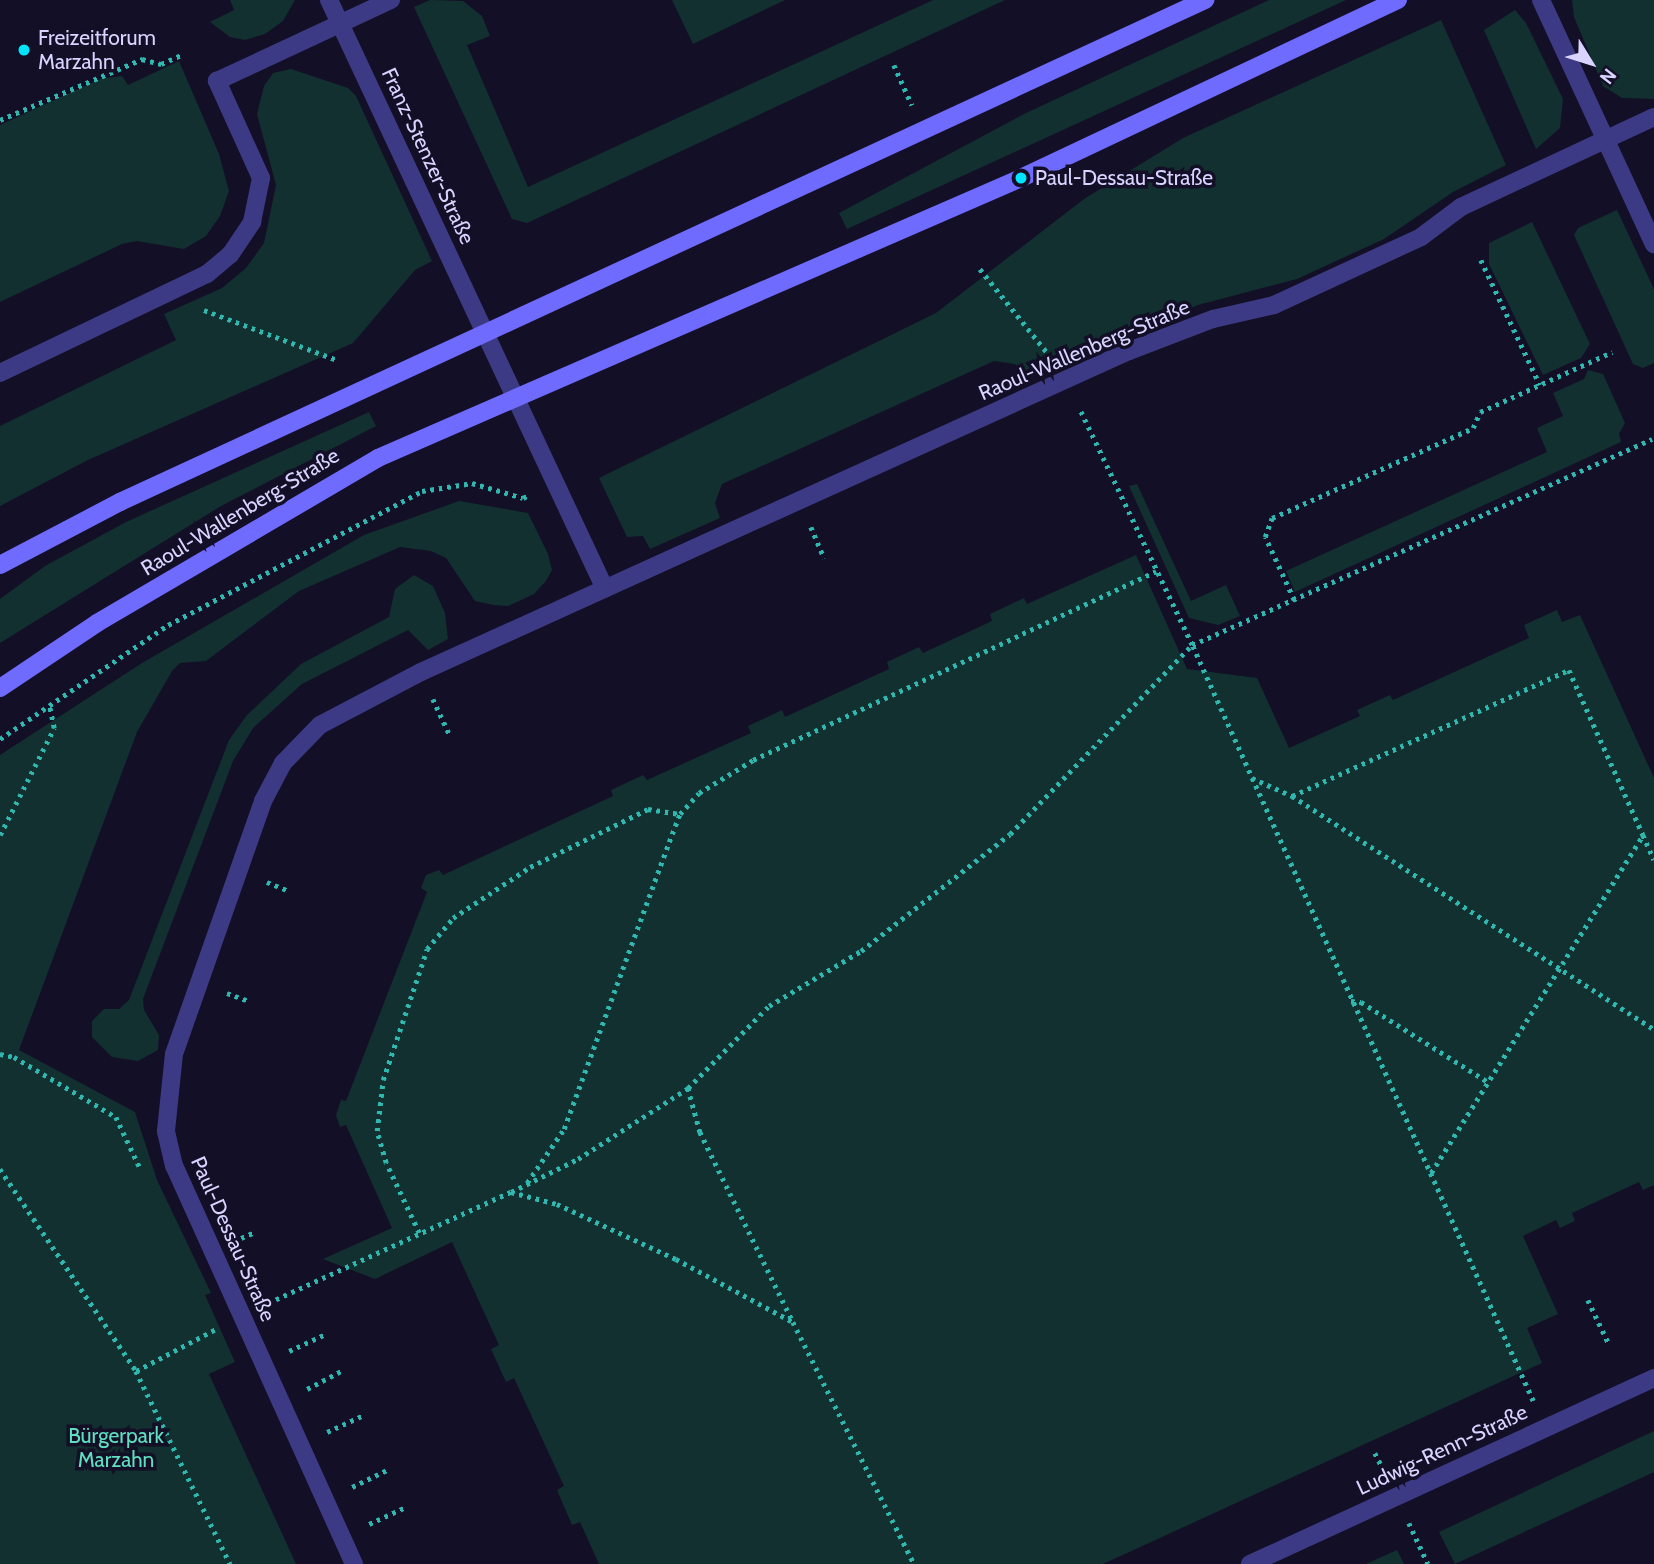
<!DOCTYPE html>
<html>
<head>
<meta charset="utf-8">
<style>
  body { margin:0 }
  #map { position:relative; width:1654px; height:1564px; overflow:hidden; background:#130f26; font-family:Cabin,sans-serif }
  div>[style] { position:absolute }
  .green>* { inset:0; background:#12302f }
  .path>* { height:4.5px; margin-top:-2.25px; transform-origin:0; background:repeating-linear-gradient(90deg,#2fb8b0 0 3.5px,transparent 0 8.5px) }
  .minor>* { height:18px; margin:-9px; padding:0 9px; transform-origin:9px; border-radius:9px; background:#3d3a85 }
  .secondary>* { height:18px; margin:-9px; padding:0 9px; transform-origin:9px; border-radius:9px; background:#6f6bff }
  .dots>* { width:19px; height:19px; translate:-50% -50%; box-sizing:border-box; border:4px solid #130f26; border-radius:50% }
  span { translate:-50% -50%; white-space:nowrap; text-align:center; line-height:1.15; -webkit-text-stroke:7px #130f26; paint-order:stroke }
  .poi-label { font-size:21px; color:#d9d4ff }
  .left { translate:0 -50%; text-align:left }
  .street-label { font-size:21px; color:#d9d4ff }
  .park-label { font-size:21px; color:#5fe0c0 }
  .north { position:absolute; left:1556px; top:28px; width:70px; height:70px; -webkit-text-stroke:5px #130f26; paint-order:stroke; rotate:128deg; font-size:19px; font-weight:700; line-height:28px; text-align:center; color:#d9d4ff }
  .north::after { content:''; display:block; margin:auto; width:24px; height:32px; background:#d9d4ff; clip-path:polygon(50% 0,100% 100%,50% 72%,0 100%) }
</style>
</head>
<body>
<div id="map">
  <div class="green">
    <div style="clip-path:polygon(230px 0,295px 0,283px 21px,265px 34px,245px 40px,230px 37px,210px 22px,234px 10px)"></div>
    <div style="clip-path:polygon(430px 0,463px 1px,482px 16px,490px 36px,467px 45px,528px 187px,933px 0,1005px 0,527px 223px,512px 219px,414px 7px)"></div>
    <div style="clip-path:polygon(672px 0,785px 0,693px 44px)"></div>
    <div style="clip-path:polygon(1269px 0,1346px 0,847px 229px,839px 213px,1026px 113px)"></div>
    <div style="clip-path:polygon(1572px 0,1654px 0,1654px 99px,1622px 98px,1603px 86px,1574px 17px)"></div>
    <div style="clip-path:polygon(1515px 10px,1526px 23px,1563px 99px,1560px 128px,1536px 149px,1484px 30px)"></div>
    <div style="clip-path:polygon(1441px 20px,1506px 165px,1453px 192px,1384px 239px,1297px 279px,1198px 305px,1026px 379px,1015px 364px,994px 361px,722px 484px,715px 503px,720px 518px,650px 549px,643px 536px,627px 537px,599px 478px,936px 313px,1084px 199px,1183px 138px)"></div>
    <div style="clip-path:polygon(179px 61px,219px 154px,229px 191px,220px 216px,206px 236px,184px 249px,137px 241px,122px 244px,0 302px,0 125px,100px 79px,122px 76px,128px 85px)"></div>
    <div style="clip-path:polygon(291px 69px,348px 88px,356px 96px,432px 261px,415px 270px,353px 343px,88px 460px,0 506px,0 426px,176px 340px,164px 314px,222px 288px,246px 268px,264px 243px,276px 185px,257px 114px,264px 86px,273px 73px)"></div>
    <div style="clip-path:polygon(1617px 210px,1654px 289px,1654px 363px,1643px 368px,1633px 364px,1574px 235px,1578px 228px)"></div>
    <div style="clip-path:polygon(1532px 222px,1590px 344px,1581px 358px,1543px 375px,1489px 264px,1489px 243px)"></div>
    <div style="clip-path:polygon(1588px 370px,1603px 374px,1625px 423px,1619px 434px,1621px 442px,1295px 592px,1286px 571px,1547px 452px,1537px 428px,1563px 416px,1553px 393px,1584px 379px)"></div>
    <div style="clip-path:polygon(369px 412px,376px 426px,221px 506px,0 643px,0 599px,45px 566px,126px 522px)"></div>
    <div style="clip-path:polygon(1137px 484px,1191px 601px,1226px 585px,1240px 616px,1218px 625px,1189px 618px,1129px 486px)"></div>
    <div style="clip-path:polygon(459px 501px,528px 513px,548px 554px,552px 570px,546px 581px,534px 594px,508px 606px,494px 605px,475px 601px,446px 558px,431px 551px,400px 547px,299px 591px,206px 661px,180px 663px,172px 671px,137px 732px,19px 1050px,135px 1112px,157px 1180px,211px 1293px,205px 1295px,235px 1362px,209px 1374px,296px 1564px,0 1564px,0 755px,142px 663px,364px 535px)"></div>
    <div style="clip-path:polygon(1136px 555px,1187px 669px,1257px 678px,1289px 748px,1360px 716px,1357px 710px,1390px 695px,1393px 700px,1529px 638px,1524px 625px,1557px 610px,1562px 622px,1580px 615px,1654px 778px,1654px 1185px,1643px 1190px,1639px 1182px,1572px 1213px,1575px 1221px,1560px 1228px,1556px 1220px,1523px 1236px,1558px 1314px,1527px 1328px,1542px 1363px,1103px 1564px,599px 1564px,580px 1522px,572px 1525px,557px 1490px,564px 1486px,514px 1378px,506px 1382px,491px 1349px,499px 1345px,452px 1242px,375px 1279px,323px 1259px,392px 1228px,346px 1125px,340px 1127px,336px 1115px,341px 1100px,346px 1101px,427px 892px,421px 888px,426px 875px,439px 870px,443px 875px,613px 796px,611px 790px,643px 775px,647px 780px,751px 733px,748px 726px,782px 710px,785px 717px,889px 669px,887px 662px,919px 647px,923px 653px,992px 621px,990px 614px,1024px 598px,1027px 604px)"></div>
    <div style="clip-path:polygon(414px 575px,433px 586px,445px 613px,448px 639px,428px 650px,408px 630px,302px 684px,253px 728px,233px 761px,143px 999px,144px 1010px,159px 1035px,158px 1050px,138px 1061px,112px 1057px,92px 1037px,92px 1021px,104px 1009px,119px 1009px,129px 1000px,229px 740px,247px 715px,301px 664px,389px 617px,395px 589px)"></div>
    <div style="clip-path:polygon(1654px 1431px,1654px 1472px,1455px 1564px,1439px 1532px)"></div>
    <div style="clip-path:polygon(1397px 1550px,1404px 1564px,1366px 1564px)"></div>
  </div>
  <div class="path">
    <div style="left:894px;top:65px;width:44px;rotate:65.8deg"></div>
    <div style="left:0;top:120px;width:155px;rotate:-23.2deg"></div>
    <div style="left:142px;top:59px;width:20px;rotate:15deg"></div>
    <div style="left:161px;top:64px;width:22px;rotate:-24deg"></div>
    <div style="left:1481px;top:260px;width:138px;rotate:64.7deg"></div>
    <div style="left:980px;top:269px;width:112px;rotate:51.2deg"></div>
    <div style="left:204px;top:310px;width:142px;rotate:20.6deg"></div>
    <div style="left:811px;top:527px;width:34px;rotate:67deg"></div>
    <div style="left:1294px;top:600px;width:69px;rotate:-114.7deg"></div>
    <div style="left:1265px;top:537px;width:20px;rotate:-70deg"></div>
    <div style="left:1272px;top:518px;width:220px;rotate:-24.1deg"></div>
    <div style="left:1473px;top:428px;width:17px;rotate:-66deg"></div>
    <div style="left:1480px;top:412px;width:145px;rotate:-24.4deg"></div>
    <div style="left:433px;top:699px;width:38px;rotate:65deg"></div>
    <div style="left:0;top:739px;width:203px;rotate:-34.2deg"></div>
    <div style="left:168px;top:625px;width:287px;rotate:-27.8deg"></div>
    <div style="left:422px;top:491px;width:51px;rotate:-9.1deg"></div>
    <div style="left:472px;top:483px;width:53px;rotate:16.4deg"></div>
    <div style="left:523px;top:498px;width:7px;rotate:-27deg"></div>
    <div style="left:1252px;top:778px;width:44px;rotate:24.2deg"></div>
    <div style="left:1292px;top:796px;width:431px;rotate:32.8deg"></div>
    <div style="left:1292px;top:796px;width:304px;rotate:-24.5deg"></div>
    <div style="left:1569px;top:670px;width:181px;rotate:65.8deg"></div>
    <div style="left:0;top:835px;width:120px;rotate:-63.2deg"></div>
    <div style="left:54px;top:728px;width:25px;rotate:-102deg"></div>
    <div style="left:267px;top:882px;width:24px;rotate:22deg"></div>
    <div style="left:227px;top:993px;width:23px;rotate:20deg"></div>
    <div style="left:1351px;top:1001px;width:10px;rotate:6deg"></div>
    <div style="left:1361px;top:1002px;width:150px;rotate:32.2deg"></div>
    <div style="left:0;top:1054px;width:14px;rotate:12deg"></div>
    <div style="left:14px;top:1057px;width:118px;rotate:30.5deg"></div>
    <div style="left:116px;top:1117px;width:59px;rotate:64.7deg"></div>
    <div style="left:688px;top:1088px;width:46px;rotate:74.7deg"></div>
    <div style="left:700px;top:1132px;width:209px;rotate:63.9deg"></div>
    <div style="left:0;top:1169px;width:244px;rotate:56deg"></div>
    <div style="left:136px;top:1371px;width:215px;rotate:64deg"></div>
    <div style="left:1431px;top:1173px;width:399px;rotate:-57.9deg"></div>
    <div style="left:1643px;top:835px;width:27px;rotate:66deg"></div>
    <div style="left:527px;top:1183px;width:65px;rotate:-55.6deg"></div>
    <div style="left:564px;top:1129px;width:306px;rotate:-69.9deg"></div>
    <div style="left:669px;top:842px;width:30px;rotate:-69deg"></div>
    <div style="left:680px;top:814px;width:28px;rotate:-48deg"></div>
    <div style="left:699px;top:793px;width:63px;rotate:-31.4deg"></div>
    <div style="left:753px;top:760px;width:445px;rotate:-25.1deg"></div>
    <div style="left:511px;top:1192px;width:75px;rotate:-26.2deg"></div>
    <div style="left:578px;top:1159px;width:131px;rotate:-32.8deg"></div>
    <div style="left:688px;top:1088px;width:115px;rotate:-45.4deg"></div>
    <div style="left:769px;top:1006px;width:107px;rotate:-30.9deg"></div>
    <div style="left:861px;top:951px;width:189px;rotate:-38.1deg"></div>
    <div style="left:1010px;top:834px;width:262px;rotate:-46.1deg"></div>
    <div style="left:1192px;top:645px;width:263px;rotate:-115.5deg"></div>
    <div style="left:419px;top:1233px;width:77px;rotate:-115.2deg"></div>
    <div style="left:386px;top:1163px;width:33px;rotate:-106deg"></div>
    <div style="left:377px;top:1131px;width:51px;rotate:-83.3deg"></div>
    <div style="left:383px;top:1080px;width:138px;rotate:-71.4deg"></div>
    <div style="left:427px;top:949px;width:40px;rotate:-50deg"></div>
    <div style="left:453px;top:918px;width:92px;rotate:-33.5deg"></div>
    <div style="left:530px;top:867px;width:131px;rotate:-26.2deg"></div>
    <div style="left:648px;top:809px;width:32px;rotate:9deg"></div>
    <div style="left:241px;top:1238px;width:13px;rotate:-23deg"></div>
    <div style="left:1588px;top:1300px;width:49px;rotate:64.5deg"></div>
    <div style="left:268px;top:1303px;width:267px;rotate:-24.6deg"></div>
    <div style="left:511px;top:1192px;width:48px;rotate:14.6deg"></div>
    <div style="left:557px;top:1204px;width:131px;rotate:24.8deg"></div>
    <div style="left:676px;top:1259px;width:133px;rotate:28.3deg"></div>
    <div style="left:793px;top:1322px;width:271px;rotate:63.4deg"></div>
    <div style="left:289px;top:1351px;width:41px;rotate:-24.7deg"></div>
    <div style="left:136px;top:1371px;width:90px;rotate:-27.7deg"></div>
    <div style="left:307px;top:1389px;width:41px;rotate:-27.8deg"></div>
    <div style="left:1533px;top:1401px;width:829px;rotate:-114.28deg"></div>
    <div style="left:1192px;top:645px;width:504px;rotate:-24.12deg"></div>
    <div style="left:327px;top:1432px;width:41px;rotate:-24.7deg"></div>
    <div style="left:1375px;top:1453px;width:20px;rotate:63deg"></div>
    <div style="left:352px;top:1487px;width:41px;rotate:-25.9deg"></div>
    <div style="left:1409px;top:1523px;width:45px;rotate:65.1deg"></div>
    <div style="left:369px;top:1524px;width:41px;rotate:-24.7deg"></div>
  </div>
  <div class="minor">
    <div style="left:329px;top:0;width:650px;rotate:64.89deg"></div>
    <div style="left:1541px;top:0;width:269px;rotate:65.2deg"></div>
    <div style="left:0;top:373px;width:229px;rotate:-25.6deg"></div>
    <div style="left:207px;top:274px;width:30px;rotate:-40deg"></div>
    <div style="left:230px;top:255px;width:40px;rotate:-56deg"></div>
    <div style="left:252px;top:222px;width:45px;rotate:-78.4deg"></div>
    <div style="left:261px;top:178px;width:107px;rotate:-114.4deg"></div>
    <div style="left:217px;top:81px;width:192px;rotate:-25deg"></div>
    <div style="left:354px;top:1564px;width:437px;rotate:-114.3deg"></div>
    <div style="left:174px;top:1166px;width:36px;rotate:-103deg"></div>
    <div style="left:166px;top:1131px;width:77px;rotate:-84.1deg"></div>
    <div style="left:174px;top:1054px;width:268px;rotate:-70.6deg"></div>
    <div style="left:263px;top:801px;width:43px;rotate:-62.2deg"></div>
    <div style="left:283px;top:763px;width:53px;rotate:-45.8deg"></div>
    <div style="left:320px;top:725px;width:114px;rotate:-27.7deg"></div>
    <div style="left:421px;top:672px;width:777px;rotate:-24.39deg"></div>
    <div style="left:1129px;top:351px;width:90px;rotate:-20.9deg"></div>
    <div style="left:1213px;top:319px;width:63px;rotate:-12.9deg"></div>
    <div style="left:1274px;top:305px;width:162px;rotate:-24.8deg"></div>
    <div style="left:1421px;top:237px;width:50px;rotate:-36.9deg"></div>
    <div style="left:1461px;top:207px;width:213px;rotate:-25deg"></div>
    <div style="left:1250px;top:1564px;width:445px;rotate:-24.7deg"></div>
  </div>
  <div class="secondary">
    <div style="left:0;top:565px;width:136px;rotate:-27.7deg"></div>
    <div style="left:120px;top:502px;width:1196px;rotate:-24.83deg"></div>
    <div style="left:0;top:688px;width:117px;rotate:-33.8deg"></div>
    <div style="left:97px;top:623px;width:326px;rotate:-30.4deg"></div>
    <div style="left:378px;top:458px;width:701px;rotate:-23.53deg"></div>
    <div style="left:1021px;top:178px;width:417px;rotate:-25.3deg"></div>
  </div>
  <div class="dots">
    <div style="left:24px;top:50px;background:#00e5ff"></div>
    <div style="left:1021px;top:178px;background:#00e5ff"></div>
  </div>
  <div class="poi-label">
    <span class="left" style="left:38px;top:50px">Freizeitforum<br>Marzahn</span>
    <span class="left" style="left:1035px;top:178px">Paul-Dessau-Straße</span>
  </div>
  <div class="street-label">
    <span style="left:428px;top:156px;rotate:65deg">Franz-Stenzer-Straße</span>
    <span style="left:1084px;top:350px;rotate:-23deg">Raoul-Wallenberg-Straße</span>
    <span style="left:240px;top:512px;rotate:-31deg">Raoul-Wallenberg-Straße</span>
    <span style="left:233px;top:1239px;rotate:66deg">Paul-Dessau-Straße</span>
    <span style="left:1442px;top:1450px;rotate:-25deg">Ludwig-Renn-Straße</span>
  </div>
  <div class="park-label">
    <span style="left:116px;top:1448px">Bürgerpark<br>Marzahn</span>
  </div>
  <div class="north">N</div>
</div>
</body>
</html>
